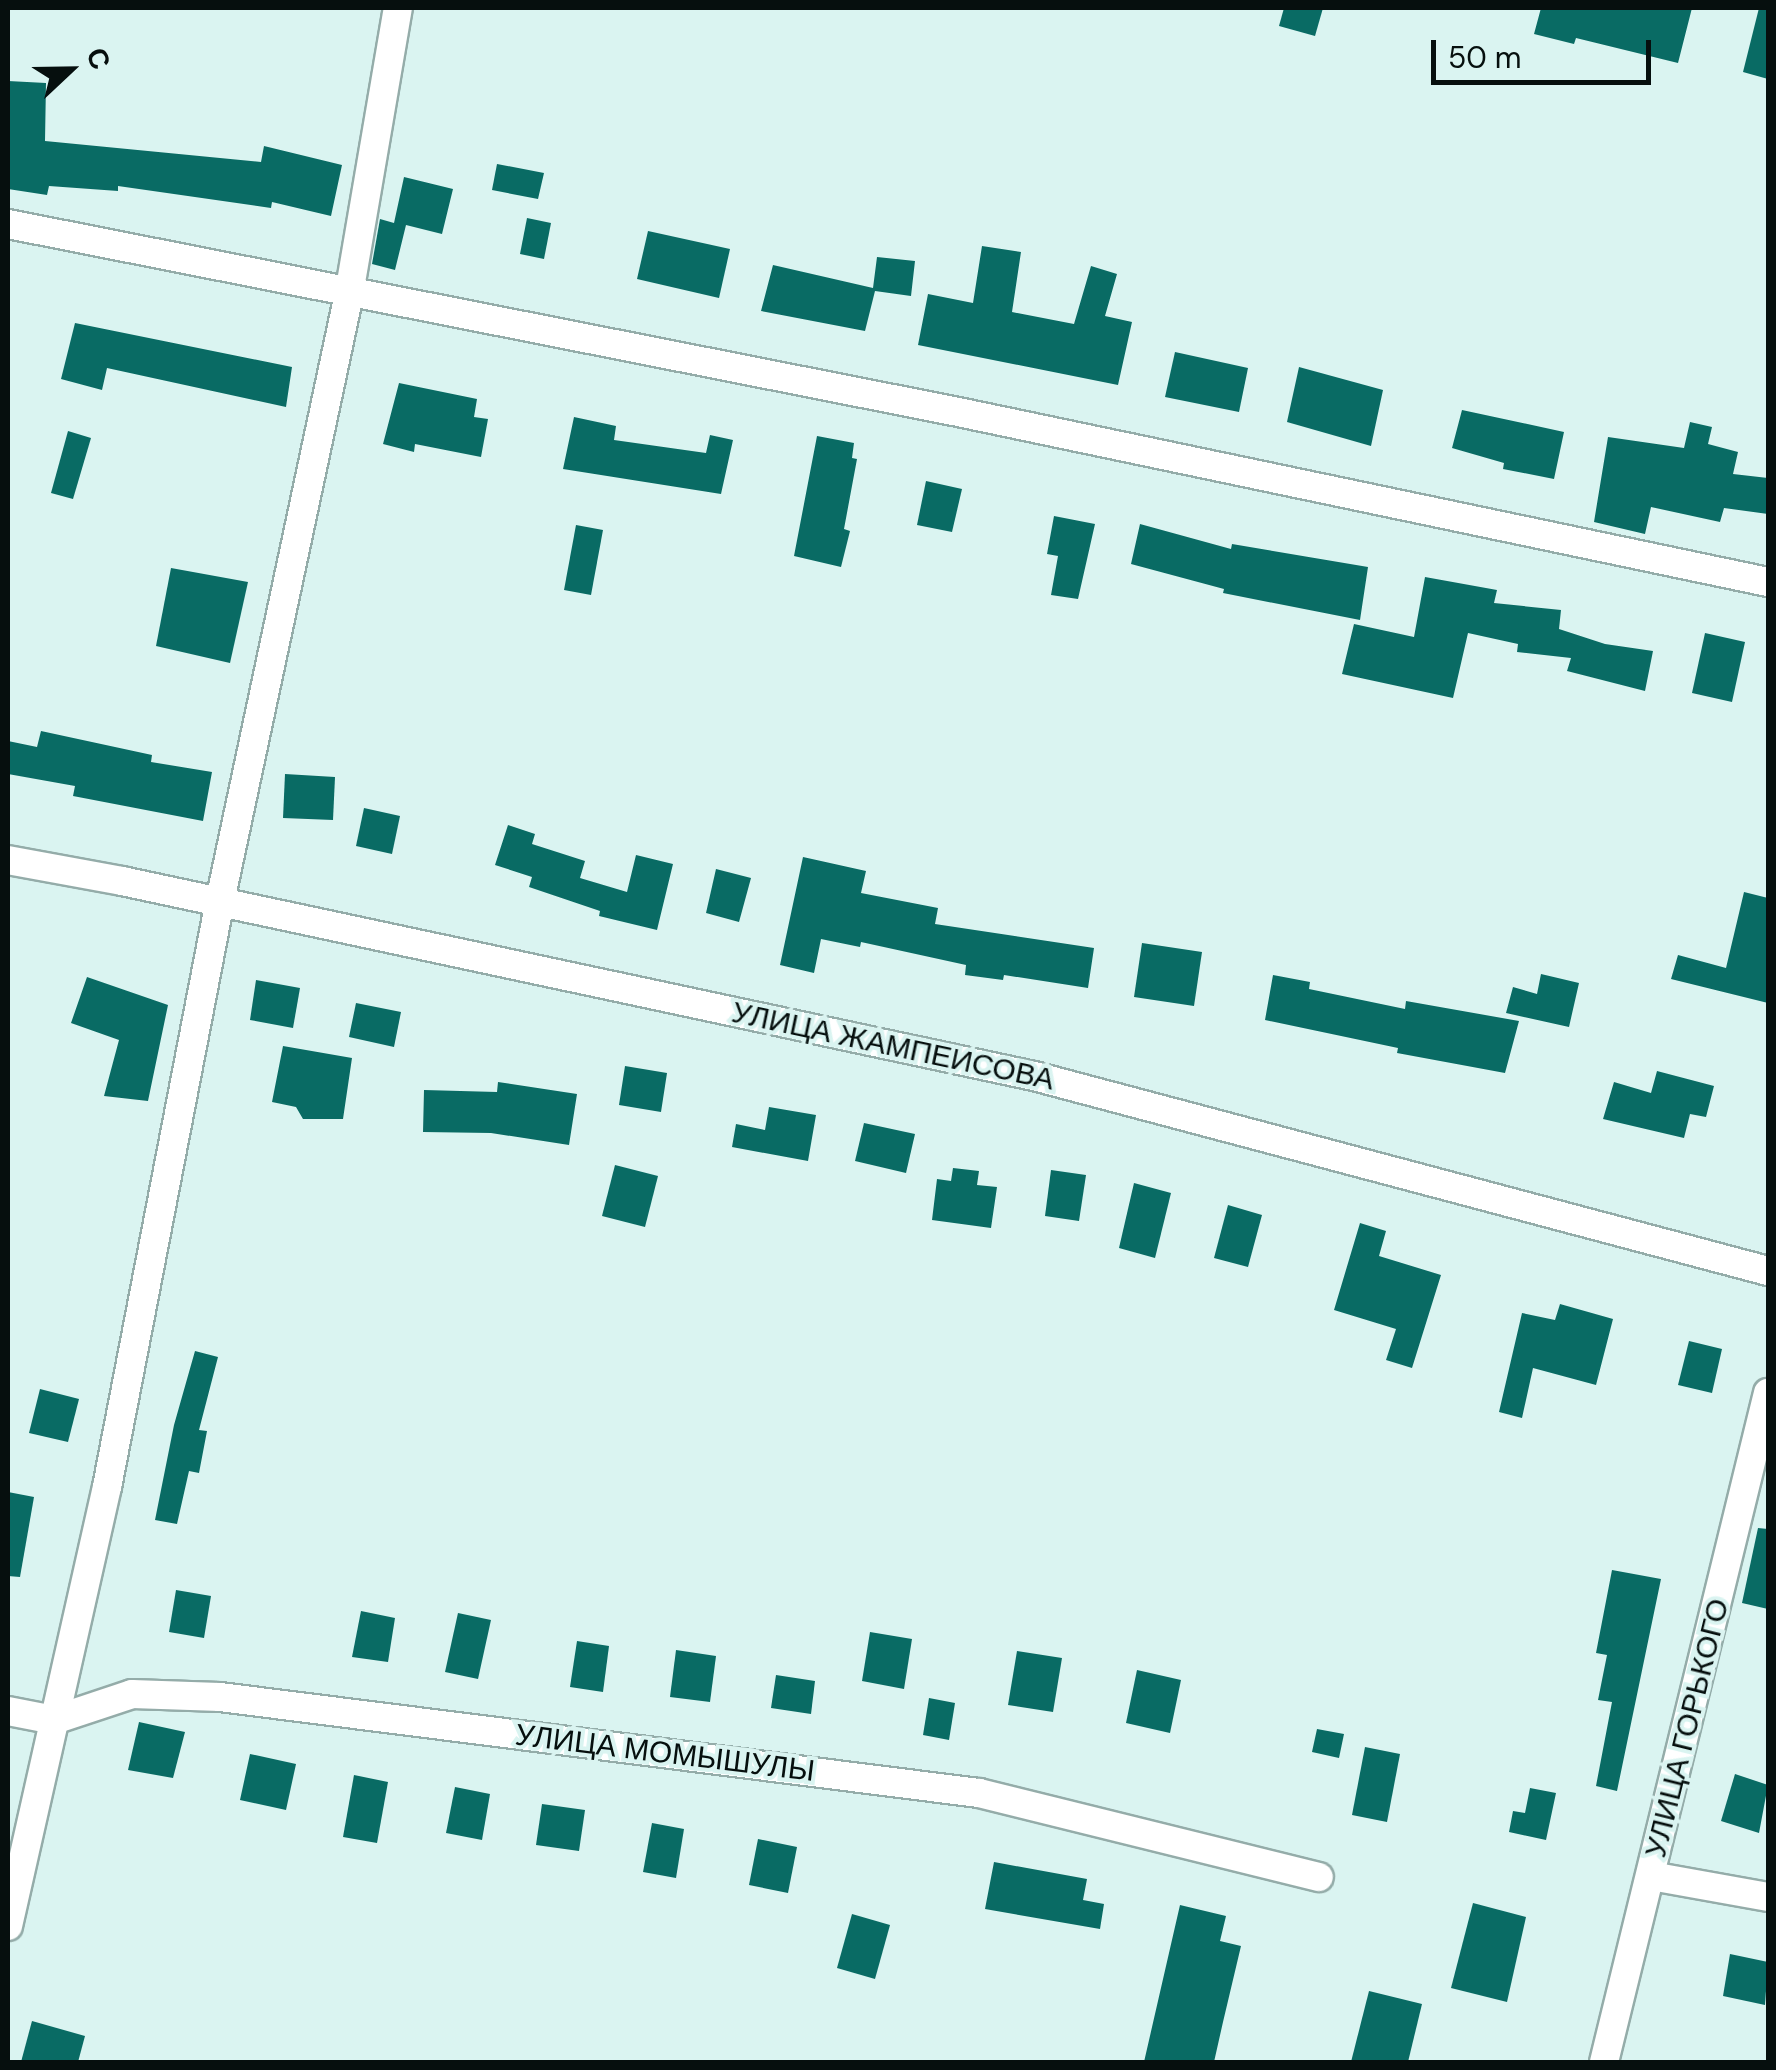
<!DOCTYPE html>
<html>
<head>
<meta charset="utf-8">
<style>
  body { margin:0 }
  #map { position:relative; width:1776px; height:2070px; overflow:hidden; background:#daf4f1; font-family:"DM Sans",sans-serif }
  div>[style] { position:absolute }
  .building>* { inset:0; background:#096b64 }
  .roads { filter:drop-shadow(2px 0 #94aca9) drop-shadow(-2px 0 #94aca9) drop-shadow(0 2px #94aca9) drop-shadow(0 -2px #94aca9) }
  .minor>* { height:28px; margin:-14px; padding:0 14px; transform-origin:14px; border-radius:14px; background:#fff }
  span { translate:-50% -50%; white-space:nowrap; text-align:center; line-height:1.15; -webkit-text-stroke:8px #daf4f1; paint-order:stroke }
  .street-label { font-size:30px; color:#060f0e }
  .frame { position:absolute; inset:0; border:10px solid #060f0e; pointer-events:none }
  .north { position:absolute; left:20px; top:20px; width:100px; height:100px; -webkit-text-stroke:8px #daf4f1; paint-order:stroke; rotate:68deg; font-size:28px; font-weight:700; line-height:40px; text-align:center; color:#060f0e }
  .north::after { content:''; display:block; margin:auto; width:35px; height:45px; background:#060f0e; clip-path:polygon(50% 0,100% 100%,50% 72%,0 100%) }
  .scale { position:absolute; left:1431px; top:40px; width:220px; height:45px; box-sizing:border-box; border:5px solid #060f0e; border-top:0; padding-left:12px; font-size:30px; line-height:35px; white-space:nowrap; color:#060f0e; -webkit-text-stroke:8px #daf4f1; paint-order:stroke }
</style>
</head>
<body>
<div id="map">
  <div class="building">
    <div style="clip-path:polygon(1284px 8px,1323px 8px,1315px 36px,1279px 26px)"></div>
    <div style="clip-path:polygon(1541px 8px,1692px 8px,1678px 63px,1576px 38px,1574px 44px,1534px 34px)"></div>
    <div style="clip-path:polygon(1759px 8px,1768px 8px,1768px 79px,1743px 72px)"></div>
    <div style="clip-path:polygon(8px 81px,46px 83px,45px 141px,261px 162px,264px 146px,342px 165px,331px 216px,272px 202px,271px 208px,118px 186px,118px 191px,49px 186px,47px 195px,8px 189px)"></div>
    <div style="clip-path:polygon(497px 164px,544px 173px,538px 199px,492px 190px)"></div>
    <div style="clip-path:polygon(404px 177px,453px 189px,442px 234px,406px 225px,395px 270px,372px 264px,380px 219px,394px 223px)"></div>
    <div style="clip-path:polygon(527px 218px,551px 223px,544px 259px,520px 254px)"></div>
    <div style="clip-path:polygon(648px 231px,730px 249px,719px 298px,637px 279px)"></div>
    <div style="clip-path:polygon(982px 246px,1021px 252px,1012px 312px,1074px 324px,1091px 266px,1117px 274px,1105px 316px,1132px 322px,1118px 385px,918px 345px,928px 294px,973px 303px)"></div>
    <div style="clip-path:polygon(877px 257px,915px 261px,911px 296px,875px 291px,865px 331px,761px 311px,773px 265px,873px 288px)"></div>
    <div style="clip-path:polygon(75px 323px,292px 367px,286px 407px,107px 368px,102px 390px,61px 379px)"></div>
    <div style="clip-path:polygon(1175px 352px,1248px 368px,1239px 412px,1165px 397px)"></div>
    <div style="clip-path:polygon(1299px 367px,1383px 390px,1371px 446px,1287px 422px)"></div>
    <div style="clip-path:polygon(399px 383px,477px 399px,474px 417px,488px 419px,481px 457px,415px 444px,414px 452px,383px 444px)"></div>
    <div style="clip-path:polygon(1462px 410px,1564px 432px,1554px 479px,1503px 469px,1504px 463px,1452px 448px)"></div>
    <div style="clip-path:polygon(574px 417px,616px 426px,614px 440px,706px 453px,710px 435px,733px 440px,721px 494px,563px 469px)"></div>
    <div style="clip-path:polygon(1690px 422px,1712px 427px,1708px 444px,1738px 452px,1733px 474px,1768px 478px,1768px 514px,1724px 508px,1720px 522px,1651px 507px,1645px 534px,1594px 522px,1608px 437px,1684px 448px)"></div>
    <div style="clip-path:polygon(68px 431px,91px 438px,73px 499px,51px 493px)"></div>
    <div style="clip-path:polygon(817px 436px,854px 443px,852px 458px,857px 459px,844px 529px,850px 531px,841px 567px,794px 556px)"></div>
    <div style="clip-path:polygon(926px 481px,962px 489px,952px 532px,917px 525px)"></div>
    <div style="clip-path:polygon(1054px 516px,1095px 524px,1078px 599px,1051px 595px,1058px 556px,1047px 554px)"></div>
    <div style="clip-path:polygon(1140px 524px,1231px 549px,1232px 544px,1368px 567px,1360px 620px,1223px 593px,1224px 589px,1131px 564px)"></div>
    <div style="clip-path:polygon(576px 525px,603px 530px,591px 595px,564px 590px)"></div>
    <div style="clip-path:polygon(171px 568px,248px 582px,230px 663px,156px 646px)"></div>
    <div style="clip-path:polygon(1425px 577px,1497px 590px,1494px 603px,1561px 610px,1559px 629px,1605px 644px,1653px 651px,1645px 691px,1567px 671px,1571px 658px,1517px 652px,1518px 644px,1468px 633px,1453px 698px,1342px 674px,1354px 624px,1414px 637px)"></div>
    <div style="clip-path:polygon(1705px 633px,1745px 642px,1732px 702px,1692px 693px)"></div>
    <div style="clip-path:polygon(41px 731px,152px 755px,151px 762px,212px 772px,203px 821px,73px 796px,75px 786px,8px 774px,8px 741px,37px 747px)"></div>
    <div style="clip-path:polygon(285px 774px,335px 777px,333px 820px,283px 818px)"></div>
    <div style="clip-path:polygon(364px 808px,400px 816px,392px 854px,356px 846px)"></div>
    <div style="clip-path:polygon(508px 825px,535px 834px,532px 844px,585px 861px,580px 878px,627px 892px,636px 855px,673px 864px,657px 930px,599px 916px,600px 911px,529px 887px,532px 877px,495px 865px)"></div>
    <div style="clip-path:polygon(803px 857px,866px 871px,861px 893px,938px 908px,935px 924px,1094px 948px,1088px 988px,1004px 975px,1003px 980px,965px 975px,966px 965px,861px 942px,860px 947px,821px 939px,814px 973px,780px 965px)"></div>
    <div style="clip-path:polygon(716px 869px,751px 878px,739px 922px,706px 913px)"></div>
    <div style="clip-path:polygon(1744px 892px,1768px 898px,1768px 1003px,1671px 979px,1678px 955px,1726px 968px)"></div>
    <div style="clip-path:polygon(1142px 943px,1202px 952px,1194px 1006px,1134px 997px)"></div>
    <div style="clip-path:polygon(1541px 974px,1579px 983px,1569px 1027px,1506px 1013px,1513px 987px,1537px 994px)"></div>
    <div style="clip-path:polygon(1273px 975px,1310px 982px,1309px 989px,1405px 1009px,1406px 1001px,1519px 1021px,1505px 1073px,1397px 1053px,1398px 1048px,1265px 1020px)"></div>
    <div style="clip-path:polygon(87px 977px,168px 1005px,148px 1101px,104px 1096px,119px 1040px,71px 1023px)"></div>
    <div style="clip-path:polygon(256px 980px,300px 988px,293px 1028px,250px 1020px)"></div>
    <div style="clip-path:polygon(356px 1003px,401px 1012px,394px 1047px,349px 1037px)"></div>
    <div style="clip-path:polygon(283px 1046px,352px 1058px,343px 1119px,303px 1119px,296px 1107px,272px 1102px)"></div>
    <div style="clip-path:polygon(625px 1066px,667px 1073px,661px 1112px,619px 1105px)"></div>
    <div style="clip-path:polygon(1657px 1071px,1714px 1086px,1706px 1117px,1690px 1114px,1684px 1138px,1603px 1119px,1614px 1082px,1651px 1093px)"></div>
    <div style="clip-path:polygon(498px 1082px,577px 1094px,569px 1145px,491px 1133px,423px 1132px,424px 1090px,497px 1092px)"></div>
    <div style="clip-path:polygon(769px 1107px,816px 1115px,808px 1161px,732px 1147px,736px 1124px,765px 1130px)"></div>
    <div style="clip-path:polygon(864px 1123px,915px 1134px,906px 1173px,855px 1161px)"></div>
    <div style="clip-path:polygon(615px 1165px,658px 1176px,645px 1227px,602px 1216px)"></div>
    <div style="clip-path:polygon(953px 1168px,979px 1171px,977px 1185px,997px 1187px,991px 1228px,932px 1220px,937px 1179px,951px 1181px)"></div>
    <div style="clip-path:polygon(1051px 1170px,1086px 1175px,1079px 1221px,1045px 1216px)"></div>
    <div style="clip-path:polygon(1134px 1183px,1171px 1193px,1155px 1258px,1119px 1248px)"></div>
    <div style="clip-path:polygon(1228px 1205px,1262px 1215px,1248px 1267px,1214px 1258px)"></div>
    <div style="clip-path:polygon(1360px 1223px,1386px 1231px,1379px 1256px,1441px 1275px,1412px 1368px,1386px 1360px,1396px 1329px,1334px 1310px)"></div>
    <div style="clip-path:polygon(1560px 1304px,1613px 1319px,1596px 1385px,1533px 1368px,1522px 1418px,1499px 1412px,1522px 1313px,1555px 1320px)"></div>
    <div style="clip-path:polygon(1689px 1341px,1722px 1349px,1712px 1393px,1678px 1385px)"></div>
    <div style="clip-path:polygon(195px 1351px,218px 1357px,199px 1430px,207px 1431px,199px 1473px,189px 1471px,177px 1524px,155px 1520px,174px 1425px)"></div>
    <div style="clip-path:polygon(40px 1389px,79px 1399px,68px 1442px,29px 1433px)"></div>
    <div style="clip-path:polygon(8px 1492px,34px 1497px,20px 1577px,8px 1576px)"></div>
    <div style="clip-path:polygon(1758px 1528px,1768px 1529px,1768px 1609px,1742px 1603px)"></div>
    <div style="clip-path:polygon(1612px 1570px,1661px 1579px,1617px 1791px,1596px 1786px,1612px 1702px,1598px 1700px,1607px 1655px,1596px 1653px)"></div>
    <div style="clip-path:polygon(176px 1590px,211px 1596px,204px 1638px,169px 1632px)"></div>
    <div style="clip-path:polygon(361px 1611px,395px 1618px,388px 1662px,352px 1657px)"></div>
    <div style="clip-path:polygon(458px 1613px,491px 1620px,478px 1679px,445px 1672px)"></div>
    <div style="clip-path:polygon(870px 1632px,912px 1639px,904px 1689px,862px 1681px)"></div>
    <div style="clip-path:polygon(577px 1641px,609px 1646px,603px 1692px,570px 1687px)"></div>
    <div style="clip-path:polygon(676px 1650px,716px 1656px,710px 1702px,670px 1697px)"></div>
    <div style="clip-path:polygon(1017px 1651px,1062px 1658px,1053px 1712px,1008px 1705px)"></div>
    <div style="clip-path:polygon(1137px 1670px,1181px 1680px,1170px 1733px,1126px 1723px)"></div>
    <div style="clip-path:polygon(776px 1675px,815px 1681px,811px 1714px,771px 1708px)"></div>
    <div style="clip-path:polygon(929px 1698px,955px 1703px,949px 1740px,923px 1735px)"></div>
    <div style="clip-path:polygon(139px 1722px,185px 1732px,173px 1778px,128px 1770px)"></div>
    <div style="clip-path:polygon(1317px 1729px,1344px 1734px,1339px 1758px,1312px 1752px)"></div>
    <div style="clip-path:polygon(1365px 1747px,1400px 1754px,1387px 1822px,1352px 1815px)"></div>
    <div style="clip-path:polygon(250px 1754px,296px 1764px,286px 1810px,240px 1800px)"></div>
    <div style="clip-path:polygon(1735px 1774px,1768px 1785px,1759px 1833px,1721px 1821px)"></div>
    <div style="clip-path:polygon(354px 1775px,388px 1782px,377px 1843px,343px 1837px)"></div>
    <div style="clip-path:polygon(455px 1787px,490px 1794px,482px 1840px,446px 1833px)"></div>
    <div style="clip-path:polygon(1530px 1788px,1556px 1793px,1546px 1840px,1509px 1832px,1513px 1811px,1525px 1813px)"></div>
    <div style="clip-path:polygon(542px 1804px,585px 1810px,579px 1851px,536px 1845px)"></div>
    <div style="clip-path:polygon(652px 1823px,684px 1829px,676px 1878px,643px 1872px)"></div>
    <div style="clip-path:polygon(758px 1839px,797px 1847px,788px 1893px,749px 1885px)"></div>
    <div style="clip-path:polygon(994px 1862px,1087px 1879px,1083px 1900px,1104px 1904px,1100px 1929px,985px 1909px)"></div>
    <div style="clip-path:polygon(1473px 1903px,1526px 1917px,1507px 2002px,1451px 1988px)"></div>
    <div style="clip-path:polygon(1180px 1905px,1226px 1916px,1220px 1941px,1241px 1946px,1223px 2022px,1214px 2062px,1144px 2062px)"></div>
    <div style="clip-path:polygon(852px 1914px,890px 1925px,875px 1979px,837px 1968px)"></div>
    <div style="clip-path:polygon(1730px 1954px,1768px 1962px,1765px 2005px,1723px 1996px)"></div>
    <div style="clip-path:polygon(1369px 1991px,1422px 2004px,1408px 2062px,1351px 2062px)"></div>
    <div style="clip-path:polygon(32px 2021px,85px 2036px,78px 2062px,21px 2062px)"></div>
  </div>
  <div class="roads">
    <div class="minor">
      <div style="left:8px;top:224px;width:974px;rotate:11.19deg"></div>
      <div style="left:963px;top:413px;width:823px;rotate:11.86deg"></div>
      <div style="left:8px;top:860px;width:116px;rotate:10.4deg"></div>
      <div style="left:122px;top:881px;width:933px;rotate:12.07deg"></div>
      <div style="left:1034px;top:1076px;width:759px;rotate:14.88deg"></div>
      <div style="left:8px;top:1711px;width:47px;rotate:11.1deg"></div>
      <div style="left:54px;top:1720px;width:82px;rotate:-18.4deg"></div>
      <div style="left:132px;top:1694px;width:88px;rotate:2deg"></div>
      <div style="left:220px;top:1697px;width:765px;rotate:7.21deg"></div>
      <div style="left:979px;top:1793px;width:350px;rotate:13.9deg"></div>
      <div style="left:1651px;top:1876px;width:119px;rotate:10.2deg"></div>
      <div style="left:8px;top:1926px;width:450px;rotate:-77.3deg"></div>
      <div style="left:107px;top:1487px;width:597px;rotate:-79.09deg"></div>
      <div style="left:220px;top:901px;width:621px;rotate:-78deg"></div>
      <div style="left:349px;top:294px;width:290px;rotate:-80.3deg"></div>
      <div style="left:1604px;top:2062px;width:689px;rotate:-76.23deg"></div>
    </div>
  </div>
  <div class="street-label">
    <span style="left:893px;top:1046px;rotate:12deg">УЛИЦА ЖАМПЕИСОВА</span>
    <span style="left:1687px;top:1728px;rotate:-76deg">УЛИЦА ГОРЬКОГО</span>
    <span style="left:665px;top:1753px;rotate:7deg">УЛИЦА МОМЫШУЛЫ</span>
  </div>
  <div class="frame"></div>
  <div class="north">С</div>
  <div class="scale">50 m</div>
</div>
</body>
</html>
